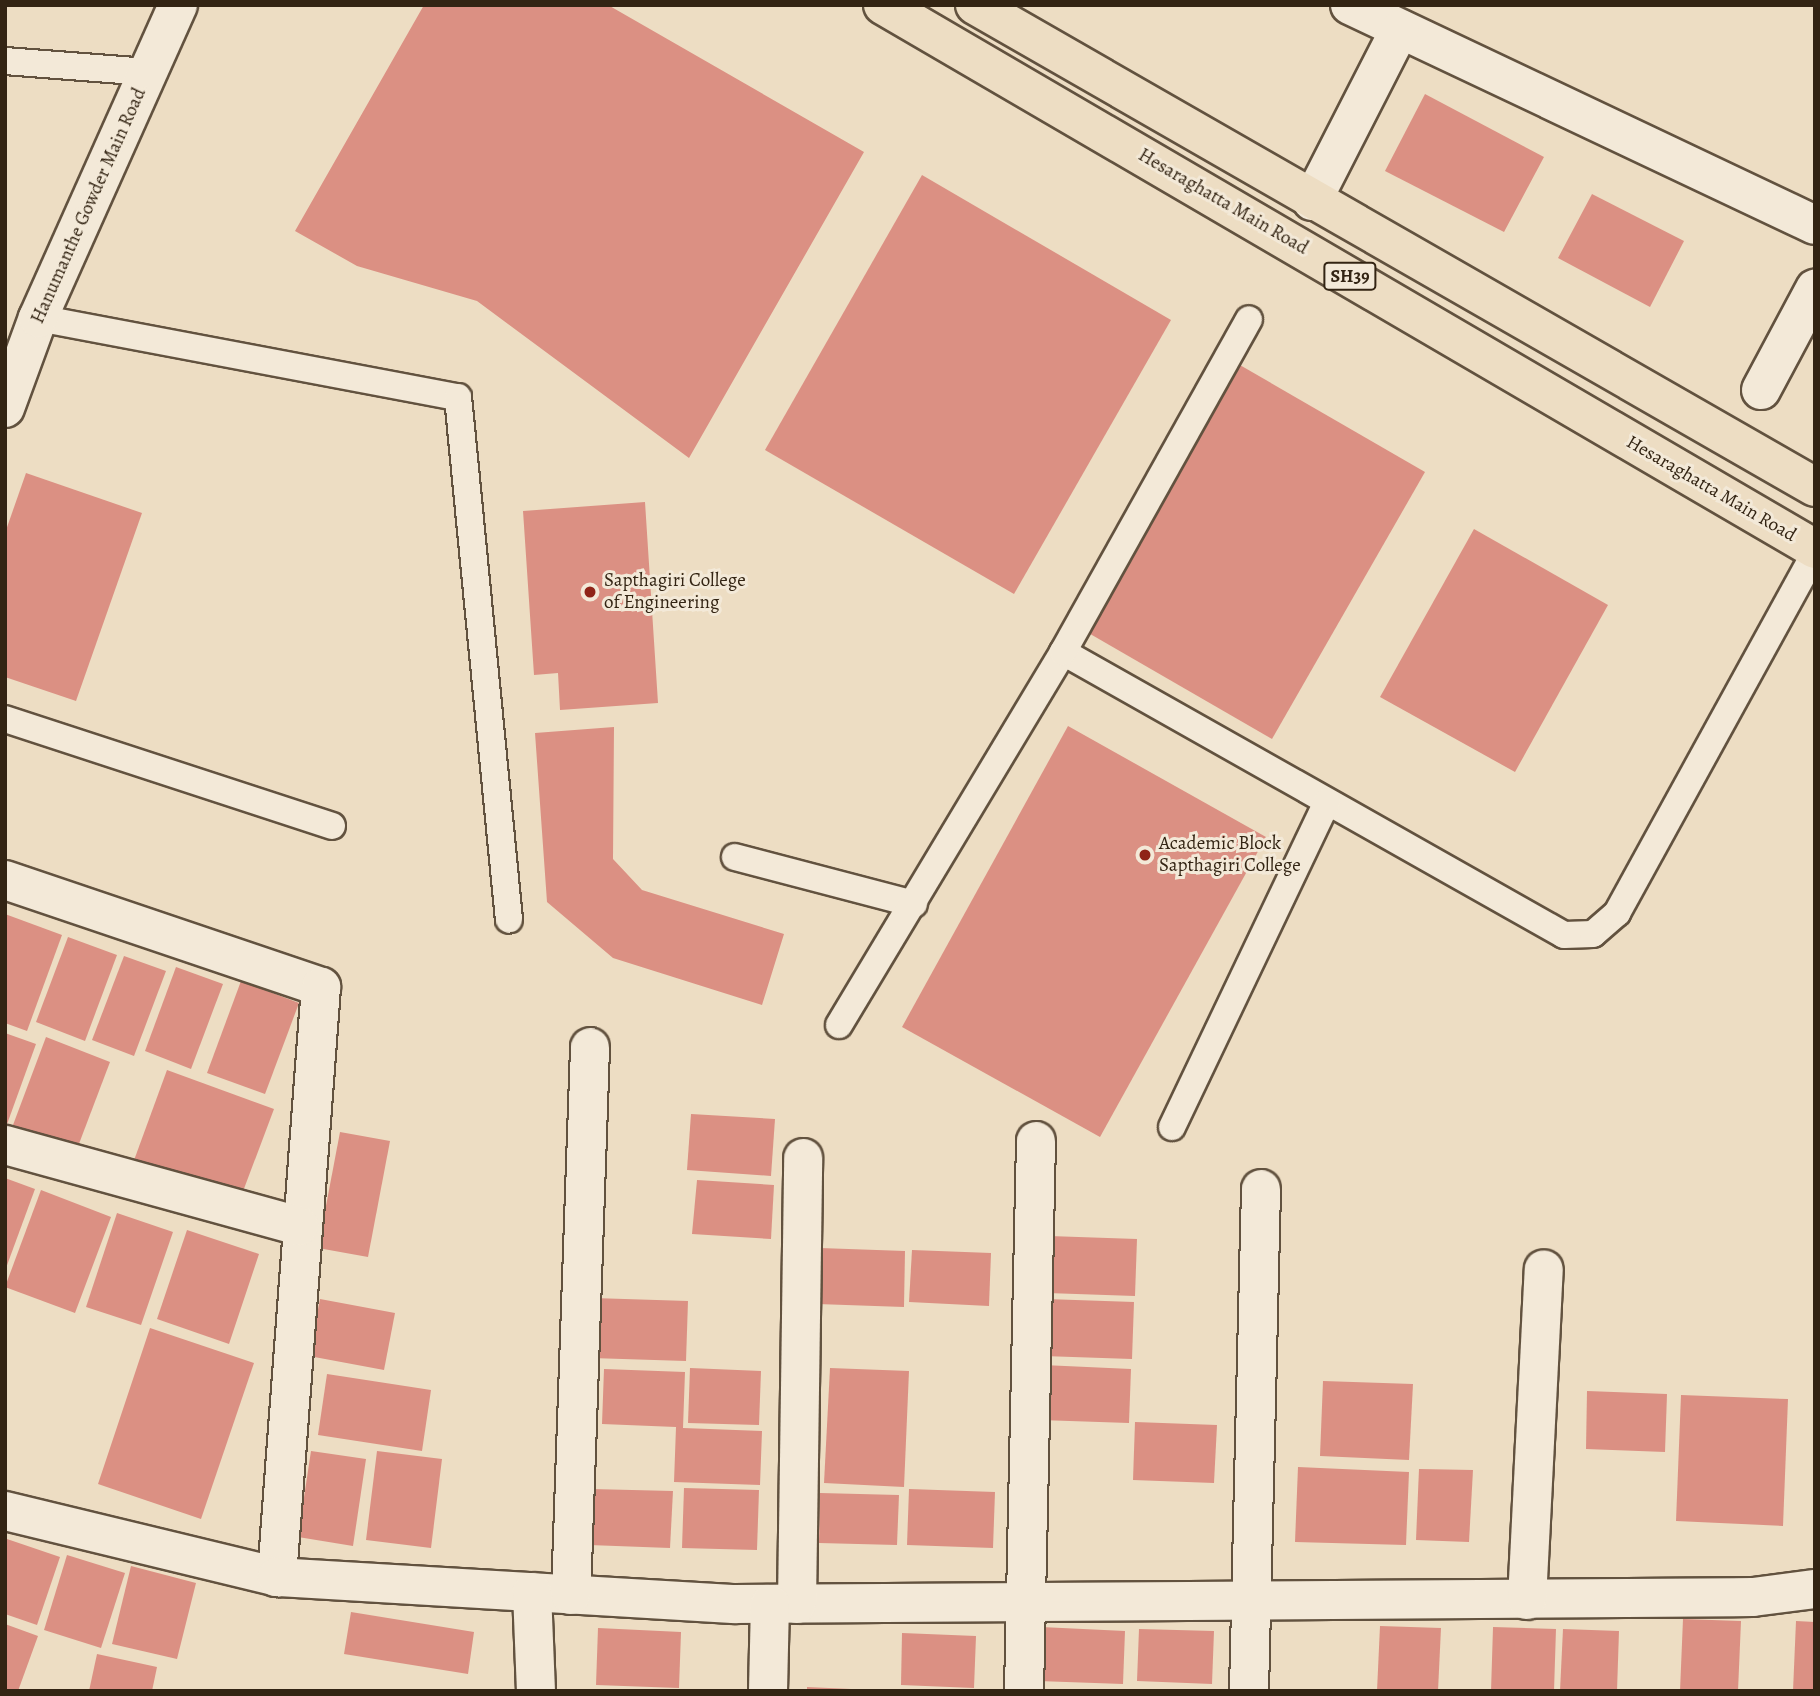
<!DOCTYPE html>
<html>
<head>
<meta charset="utf-8">
<style>
  body { margin:0 }
  #map { position:relative; width:1820px; height:1696px; overflow:hidden; background:#edddc3; font-family:Alegreya,serif }
  div>[style] { position:absolute }
  .building>* { inset:0; background:#db9083 }
  .roads { filter:drop-shadow(2px 0 #62523f) drop-shadow(-2px 0 #62523f) drop-shadow(0 2px #62523f) drop-shadow(0 -2px #62523f) }
  .service>* { height:26px; margin:-13px; padding:0 13px; transform-origin:13px; border-radius:13px; background:#f3e9d8 }
  .minor>* { height:38px; margin:-19px; padding:0 19px; transform-origin:19px; border-radius:19px; background:#f3e9d8 }
  .primary>* { height:38px; margin:-19px; padding:0 19px; transform-origin:19px; border-radius:19px; background:#edddc3 }
  .dots>* { width:19px; height:19px; translate:-50% -50%; box-sizing:border-box; border:4px solid #f3e9d8; border-radius:50% }
  span { translate:-50% -50%; white-space:nowrap; text-align:center; line-height:1.15; -webkit-text-stroke:6px #f3e9d8; paint-order:stroke }
  .shield-label span { padding:2px 5px; background:#f3e9d8; border:2px solid; border-radius:5px; -webkit-text-stroke-width:0 }
  .shield-label { font-size:18px; color:#332413; font-weight:700 }
  .street-label { font-size:19px; color:#332413 }
  .poi-label { font-size:19px; color:#332413 }
  .left { translate:0 -50%; text-align:left }
  .frame { position:absolute; inset:0; border:7px solid #332413; pointer-events:none }
</style>
</head>
<body>
<div id="map">
  <div class="building">
    <div style="clip-path:polygon(424px 5px,608px 5px,864px 152px,689px 458px,477px 301px,357px 266px,295px 231px)"></div>
    <div style="clip-path:polygon(1425px 94px,1544px 157px,1504px 232px,1385px 171px)"></div>
    <div style="clip-path:polygon(922px 175px,1171px 320px,1014px 594px,765px 450px)"></div>
    <div style="clip-path:polygon(1592px 194px,1684px 241px,1650px 307px,1558px 258px)"></div>
    <div style="clip-path:polygon(1219px 353px,1425px 472px,1272px 739px,1066px 620px)"></div>
    <div style="clip-path:polygon(26px 473px,142px 513px,76px 701px,5px 677px,5px 533px)"></div>
    <div style="clip-path:polygon(645px 502px,658px 703px,560px 710px,558px 673px,534px 675px,523px 511px)"></div>
    <div style="clip-path:polygon(1474px 529px,1608px 605px,1515px 772px,1380px 697px)"></div>
    <div style="clip-path:polygon(1068px 726px,1266px 837px,1100px 1137px,902px 1027px)"></div>
    <div style="clip-path:polygon(614px 727px,613px 859px,642px 890px,784px 934px,762px 1005px,613px 958px,547px 902px,535px 733px)"></div>
    <div style="clip-path:polygon(5px 914px,62px 935px,27px 1031px,5px 1023px)"></div>
    <div style="clip-path:polygon(68px 937px,117px 955px,85px 1041px,36px 1022px)"></div>
    <div style="clip-path:polygon(124px 956px,166px 971px,134px 1056px,92px 1040px)"></div>
    <div style="clip-path:polygon(176px 967px,223px 984px,191px 1069px,145px 1051px)"></div>
    <div style="clip-path:polygon(241px 981px,299px 1003px,265px 1094px,207px 1073px)"></div>
    <div style="clip-path:polygon(5px 1033px,36px 1044px,6px 1127px,5px 1127px)"></div>
    <div style="clip-path:polygon(46px 1037px,110px 1062px,77px 1149px,13px 1125px)"></div>
    <div style="clip-path:polygon(167px 1070px,274px 1109px,239px 1202px,133px 1163px)"></div>
    <div style="clip-path:polygon(691px 1114px,775px 1119px,771px 1176px,687px 1170px)"></div>
    <div style="clip-path:polygon(340px 1132px,390px 1141px,368px 1257px,318px 1248px)"></div>
    <div style="clip-path:polygon(5px 1178px,35px 1189px,6px 1268px,5px 1268px)"></div>
    <div style="clip-path:polygon(697px 1180px,774px 1185px,771px 1239px,692px 1234px)"></div>
    <div style="clip-path:polygon(41px 1190px,111px 1217px,75px 1313px,5px 1287px)"></div>
    <div style="clip-path:polygon(117px 1213px,173px 1232px,141px 1325px,86px 1307px)"></div>
    <div style="clip-path:polygon(187px 1230px,259px 1254px,229px 1344px,157px 1319px)"></div>
    <div style="clip-path:polygon(1049px 1236px,1137px 1239px,1135px 1296px,1047px 1293px)"></div>
    <div style="clip-path:polygon(820px 1248px,905px 1251px,904px 1307px,817px 1304px)"></div>
    <div style="clip-path:polygon(912px 1250px,991px 1253px,989px 1306px,909px 1302px)"></div>
    <div style="clip-path:polygon(593px 1298px,688px 1301px,686px 1361px,591px 1358px)"></div>
    <div style="clip-path:polygon(320px 1299px,395px 1313px,384px 1370px,309px 1356px)"></div>
    <div style="clip-path:polygon(1046px 1299px,1134px 1302px,1132px 1359px,1043px 1356px)"></div>
    <div style="clip-path:polygon(150px 1328px,254px 1363px,201px 1519px,98px 1484px)"></div>
    <div style="clip-path:polygon(1043px 1365px,1131px 1369px,1129px 1423px,1040px 1420px)"></div>
    <div style="clip-path:polygon(690px 1368px,761px 1371px,759px 1425px,688px 1423px)"></div>
    <div style="clip-path:polygon(830px 1368px,909px 1371px,904px 1487px,824px 1483px)"></div>
    <div style="clip-path:polygon(604px 1369px,685px 1372px,683px 1428px,762px 1431px,760px 1485px,674px 1482px,676px 1427px,602px 1424px)"></div>
    <div style="clip-path:polygon(327px 1374px,431px 1390px,422px 1451px,318px 1435px)"></div>
    <div style="clip-path:polygon(1323px 1381px,1413px 1384px,1409px 1460px,1320px 1456px)"></div>
    <div style="clip-path:polygon(1587px 1391px,1667px 1394px,1665px 1452px,1586px 1449px)"></div>
    <div style="clip-path:polygon(1681px 1395px,1788px 1399px,1783px 1526px,1676px 1521px)"></div>
    <div style="clip-path:polygon(1135px 1422px,1217px 1425px,1214px 1483px,1133px 1480px)"></div>
    <div style="clip-path:polygon(311px 1451px,366px 1459px,353px 1546px,298px 1537px)"></div>
    <div style="clip-path:polygon(377px 1451px,442px 1459px,431px 1548px,366px 1540px)"></div>
    <div style="clip-path:polygon(1298px 1467px,1409px 1472px,1406px 1545px,1295px 1542px)"></div>
    <div style="clip-path:polygon(1419px 1469px,1473px 1470px,1469px 1542px,1416px 1540px)"></div>
    <div style="clip-path:polygon(684px 1488px,759px 1490px,757px 1550px,682px 1548px)"></div>
    <div style="clip-path:polygon(591px 1489px,673px 1491px,670px 1548px,589px 1545px)"></div>
    <div style="clip-path:polygon(909px 1489px,995px 1492px,993px 1548px,907px 1545px)"></div>
    <div style="clip-path:polygon(820px 1493px,899px 1495px,897px 1545px,819px 1543px)"></div>
    <div style="clip-path:polygon(7px 1539px,60px 1557px,37px 1625px,5px 1614px)"></div>
    <div style="clip-path:polygon(67px 1555px,125px 1573px,101px 1648px,44px 1630px)"></div>
    <div style="clip-path:polygon(131px 1566px,196px 1583px,177px 1659px,112px 1644px)"></div>
    <div style="clip-path:polygon(351px 1612px,474px 1632px,468px 1674px,344px 1654px)"></div>
    <div style="clip-path:polygon(1683px 1619px,1741px 1621px,1738px 1691px,1680px 1691px)"></div>
    <div style="clip-path:polygon(1796px 1621px,1815px 1622px,1815px 1691px,1793px 1691px)"></div>
    <div style="clip-path:polygon(5px 1624px,38px 1636px,18px 1691px,5px 1691px)"></div>
    <div style="clip-path:polygon(1380px 1626px,1441px 1628px,1438px 1691px,1377px 1691px)"></div>
    <div style="clip-path:polygon(1041px 1627px,1125px 1631px,1123px 1684px,1038px 1681px)"></div>
    <div style="clip-path:polygon(1493px 1627px,1556px 1629px,1554px 1691px,1491px 1691px)"></div>
    <div style="clip-path:polygon(598px 1628px,681px 1632px,679px 1688px,596px 1685px)"></div>
    <div style="clip-path:polygon(1139px 1629px,1214px 1631px,1212px 1684px,1137px 1681px)"></div>
    <div style="clip-path:polygon(1563px 1629px,1619px 1631px,1617px 1691px,1560px 1691px)"></div>
    <div style="clip-path:polygon(902px 1633px,976px 1636px,974px 1688px,901px 1685px)"></div>
    <div style="clip-path:polygon(97px 1654px,157px 1667px,152px 1691px,89px 1691px)"></div>
    <div style="clip-path:polygon(807px 1687px,851px 1689px,851px 1691px,807px 1691px)"></div>
  </div>
  <div class="roads">
    <div class="service">
      <div style="left:5px;top:61px;width:143px;rotate:4.4deg"></div>
      <div style="left:38px;top:318px;width:427px;rotate:10.7deg"></div>
      <div style="left:458px;top:397px;width:525px;rotate:84.43deg"></div>
      <div style="left:1063px;top:652px;width:575px;rotate:29.46deg"></div>
      <div style="left:1564px;top:935px;width:29px;rotate:-2deg"></div>
      <div style="left:1593px;top:934px;width:32px;rotate:-41deg"></div>
      <div style="left:1617px;top:913px;width:411px;rotate:-61.2deg"></div>
      <div style="left:5px;top:719px;width:344px;rotate:18.1deg"></div>
      <div style="left:735px;top:857px;width:185px;rotate:14.7deg"></div>
      <div style="left:839px;top:1025px;width:435px;rotate:-59deg"></div>
      <div style="left:1063px;top:652px;width:381px;rotate:-60.8deg"></div>
      <div style="left:1172px;top:1127px;width:360px;rotate:-64.5deg"></div>
    </div>
    <div class="minor">
      <div style="left:1350px;top:5px;width:514px;rotate:25.32deg"></div>
      <div style="left:1312px;top:201px;width:193px;rotate:-62.9deg"></div>
      <div style="left:1761px;top:390px;width:115px;rotate:-61.9deg"></div>
      <div style="left:5px;top:408px;width:96px;rotate:-69.9deg"></div>
      <div style="left:38px;top:318px;width:343px;rotate:-65.9deg"></div>
      <div style="left:5px;top:880px;width:334px;rotate:18.7deg"></div>
      <div style="left:321px;top:987px;width:592px;rotate:94.27deg"></div>
      <div style="left:5px;top:1145px;width:305px;rotate:15.4deg"></div>
      <div style="left:5px;top:1511px;width:280px;rotate:13.6deg"></div>
      <div style="left:277px;top:1577px;width:458px;rotate:3.4deg"></div>
      <div style="left:734px;top:1604px;width:1019px;rotate:-0.39deg"></div>
      <div style="left:1753px;top:1597px;width:63px;rotate:-7.4deg"></div>
      <div style="left:532px;top:1592px;width:99px;rotate:87.7deg"></div>
      <div style="left:571px;top:1595px;width:548px;rotate:-88.01deg"></div>
      <div style="left:1527px;top:1600px;width:331px;rotate:-87.1deg"></div>
      <div style="left:797px;top:1604px;width:446px;rotate:-89.2deg"></div>
      <div style="left:768px;top:1691px;width:87px;rotate:-88.7deg"></div>
      <div style="left:1024px;top:1691px;width:550px;rotate:-88.75deg"></div>
      <div style="left:1249px;top:1691px;width:502px;rotate:-88.63deg"></div>
    </div>
    <div class="primary">
      <div style="left:883px;top:5px;width:1079px;rotate:30.27deg"></div>
      <div style="left:975px;top:5px;width:968px;rotate:29.85deg"></div>
    </div>
  </div>
  <div class="dots">
    <div style="left:590px;top:592px;background:#8f2418"></div>
    <div style="left:1145px;top:855px;background:#8f2418"></div>
  </div>
  <div class="shield-label">
    <span style="left:1350px;top:276px">SH39</span>
  </div>
  <div class="street-label">
    <span style="left:1223px;top:202px;rotate:30deg">Hesaraghatta Main Road</span>
    <span style="left:89px;top:206px;rotate:-66deg">Hanumanthe Gowder Main Road</span>
    <span style="left:1711px;top:489px;rotate:30deg">Hesaraghatta Main Road</span>
  </div>
  <div class="poi-label">
    <span class="left" style="left:604px;top:592px">Sapthagiri College<br>of Engineering</span>
    <span class="left" style="left:1159px;top:855px">Academic Block<br>Sapthagiri College</span>
  </div>
  <div class="frame"></div>
</div>
</body>
</html>
